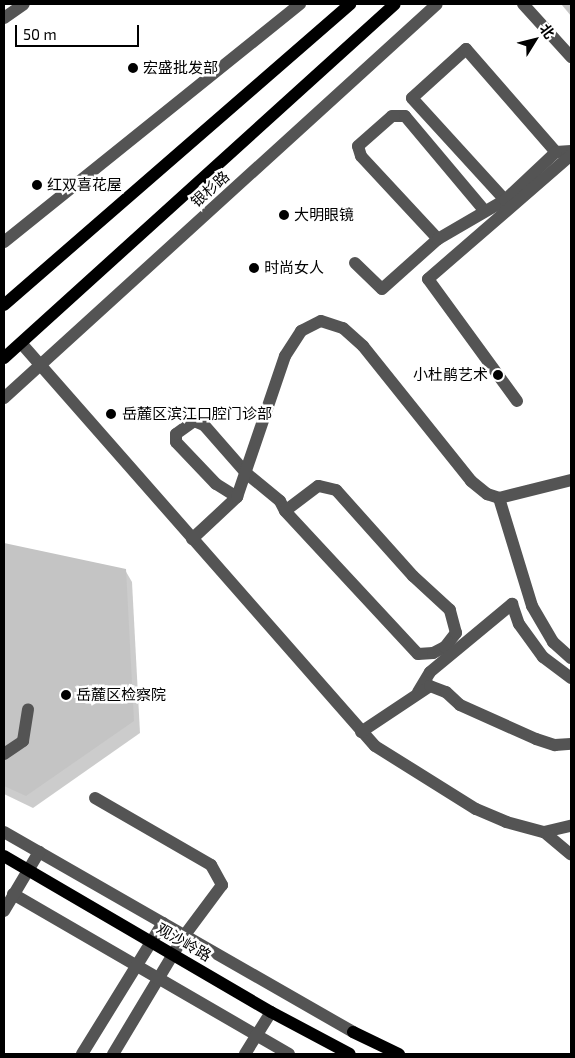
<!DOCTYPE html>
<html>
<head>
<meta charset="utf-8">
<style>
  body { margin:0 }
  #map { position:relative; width:575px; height:1058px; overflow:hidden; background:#fff; font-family:"Exo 2","Noto Sans SC",sans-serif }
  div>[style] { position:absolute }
  .shadow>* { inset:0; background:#0003 }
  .building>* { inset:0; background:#c4c4c4 }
  .minor>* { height:12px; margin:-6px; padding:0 6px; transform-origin:6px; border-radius:6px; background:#545454 }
  .major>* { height:12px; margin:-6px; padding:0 6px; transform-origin:6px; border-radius:6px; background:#000 }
  .dots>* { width:14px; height:14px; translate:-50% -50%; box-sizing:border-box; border:2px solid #fff; border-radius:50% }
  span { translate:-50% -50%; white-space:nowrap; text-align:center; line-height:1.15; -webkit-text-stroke:5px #fff; paint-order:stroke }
  .poi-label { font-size:15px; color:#000 }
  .left { translate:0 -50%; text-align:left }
  .right { translate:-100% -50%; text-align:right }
  .street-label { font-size:15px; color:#000 }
  .frame { position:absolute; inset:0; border:5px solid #000; pointer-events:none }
  .north { position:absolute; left:510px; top:15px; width:50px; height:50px; -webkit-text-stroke:4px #fff; paint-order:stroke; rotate:54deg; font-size:14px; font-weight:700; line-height:20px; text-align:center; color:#000 }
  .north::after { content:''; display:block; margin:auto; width:18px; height:22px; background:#000; clip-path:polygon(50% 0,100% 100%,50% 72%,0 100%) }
  .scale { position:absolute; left:15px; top:25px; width:124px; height:22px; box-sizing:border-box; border:2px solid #000; border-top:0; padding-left:6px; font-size:15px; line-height:18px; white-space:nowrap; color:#000; -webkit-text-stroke:4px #fff; paint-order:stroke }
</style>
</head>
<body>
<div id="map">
  <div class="shadow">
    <div style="clip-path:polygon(561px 4px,571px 4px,571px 16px)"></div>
    <div style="clip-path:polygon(4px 544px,125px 570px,132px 582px,140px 733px,33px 808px,4px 794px)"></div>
  </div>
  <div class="building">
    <div style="clip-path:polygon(562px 4px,571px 4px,571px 15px)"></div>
    <div style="clip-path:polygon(4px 543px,126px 569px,134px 721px,26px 796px,4px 786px)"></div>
  </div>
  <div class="minor">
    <div style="left:523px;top:4px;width:72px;rotate:47.8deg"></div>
    <div style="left:4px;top:18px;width:24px;rotate:-35deg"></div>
    <div style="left:505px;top:200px;width:138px;rotate:-132.4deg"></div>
    <div style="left:412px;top:98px;width:73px;rotate:-42.2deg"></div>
    <div style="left:466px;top:49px;width:137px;rotate:48.9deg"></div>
    <div style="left:556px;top:152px;width:15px;rotate:-4deg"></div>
    <div style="left:438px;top:239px;width:113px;rotate:-132.9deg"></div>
    <div style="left:361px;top:156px;width:10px;rotate:-107deg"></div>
    <div style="left:358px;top:146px;width:45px;rotate:-41.4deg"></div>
    <div style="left:392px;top:116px;width:13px"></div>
    <div style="left:405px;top:116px;width:123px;rotate:50deg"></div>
    <div style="left:4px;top:242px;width:380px;rotate:-38.8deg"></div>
    <div style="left:355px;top:263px;width:37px;rotate:44deg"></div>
    <div style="left:382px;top:289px;width:75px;rotate:-41.8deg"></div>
    <div style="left:438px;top:239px;width:78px;rotate:-30.2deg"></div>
    <div style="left:505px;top:200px;width:70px;rotate:-43.3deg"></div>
    <div style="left:21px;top:343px;width:536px;rotate:48.7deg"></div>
    <div style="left:375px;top:746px;width:119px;rotate:32deg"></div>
    <div style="left:476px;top:809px;width:33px;rotate:23deg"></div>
    <div style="left:506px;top:822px;width:39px;rotate:15deg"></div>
    <div style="left:544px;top:832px;width:28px;rotate:-13deg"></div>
    <div style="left:4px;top:398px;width:585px;rotate:-42.3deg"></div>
    <div style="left:517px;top:401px;width:151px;rotate:-126.1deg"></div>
    <div style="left:428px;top:279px;width:189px;rotate:-40.9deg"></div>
    <div style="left:237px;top:497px;width:25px;rotate:-148deg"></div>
    <div style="left:216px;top:484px;width:58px;rotate:-133.6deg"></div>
    <div style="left:176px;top:442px;width:8px;rotate:-90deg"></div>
    <div style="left:176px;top:434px;width:22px;rotate:-36deg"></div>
    <div style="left:194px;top:421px;width:11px;rotate:22deg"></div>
    <div style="left:204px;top:425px;width:64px;rotate:48.8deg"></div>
    <div style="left:246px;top:473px;width:44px;rotate:39.5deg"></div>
    <div style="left:280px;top:501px;width:11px;rotate:63deg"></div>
    <div style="left:285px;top:511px;width:195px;rotate:47.1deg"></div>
    <div style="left:418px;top:654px;width:15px;rotate:-4deg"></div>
    <div style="left:433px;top:653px;width:13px;rotate:-27deg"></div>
    <div style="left:445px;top:647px;width:18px;rotate:-52deg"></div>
    <div style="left:456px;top:633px;width:24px;rotate:-105deg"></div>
    <div style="left:450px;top:610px;width:50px;rotate:-137.4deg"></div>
    <div style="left:413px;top:576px;width:115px;rotate:-131.8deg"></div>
    <div style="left:336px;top:490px;width:18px;rotate:-167deg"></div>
    <div style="left:318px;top:486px;width:41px;rotate:142.9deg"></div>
    <div style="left:499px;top:498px;width:113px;rotate:73deg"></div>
    <div style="left:532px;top:606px;width:42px;rotate:59.7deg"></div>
    <div style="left:553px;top:642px;width:24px;rotate:42deg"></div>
    <div style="left:192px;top:539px;width:62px;rotate:-43deg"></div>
    <div style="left:237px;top:497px;width:149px;rotate:-71.2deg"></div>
    <div style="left:285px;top:356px;width:30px;rotate:-57deg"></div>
    <div style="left:301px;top:331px;width:22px;rotate:-27deg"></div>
    <div style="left:321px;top:321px;width:23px;rotate:18deg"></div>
    <div style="left:343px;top:328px;width:27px;rotate:42deg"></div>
    <div style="left:363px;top:346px;width:173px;rotate:51.3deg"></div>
    <div style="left:471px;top:481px;width:21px;rotate:39deg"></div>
    <div style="left:487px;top:494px;width:13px;rotate:18deg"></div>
    <div style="left:499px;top:498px;width:74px;rotate:-14deg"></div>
    <div style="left:418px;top:692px;width:23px;rotate:-59deg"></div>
    <div style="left:430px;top:672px;width:107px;rotate:-39.7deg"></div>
    <div style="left:512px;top:604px;width:21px;rotate:71deg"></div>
    <div style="left:519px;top:624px;width:41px;rotate:54deg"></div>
    <div style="left:543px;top:657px;width:35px;rotate:37deg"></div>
    <div style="left:361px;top:732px;width:83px;rotate:-33.7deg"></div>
    <div style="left:430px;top:686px;width:17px;rotate:21deg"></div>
    <div style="left:446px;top:692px;width:19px;rotate:43deg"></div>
    <div style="left:460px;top:705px;width:83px;rotate:24.1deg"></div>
    <div style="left:536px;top:739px;width:20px;rotate:18deg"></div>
    <div style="left:555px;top:745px;width:16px;rotate:-4deg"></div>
    <div style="left:4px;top:754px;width:23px;rotate:-34deg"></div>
    <div style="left:23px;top:741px;width:32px;rotate:-81deg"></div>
    <div style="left:95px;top:798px;width:134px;rotate:30deg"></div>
    <div style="left:211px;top:865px;width:23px;rotate:61deg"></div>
    <div style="left:222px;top:885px;width:64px;rotate:126.7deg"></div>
    <div style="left:184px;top:936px;width:138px;rotate:121deg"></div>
    <div style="left:4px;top:832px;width:402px;rotate:29.8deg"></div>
    <div style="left:544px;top:832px;width:35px;rotate:40deg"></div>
    <div style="left:13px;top:894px;width:319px;rotate:30.1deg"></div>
    <div style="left:4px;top:911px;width:69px;rotate:-59.3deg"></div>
    <div style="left:82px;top:1054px;width:154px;rotate:-58.3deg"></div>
    <div style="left:245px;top:1054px;width:49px;rotate:-58.2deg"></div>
  </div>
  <div class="major">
    <div style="left:4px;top:305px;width:459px;rotate:-41deg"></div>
    <div style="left:4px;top:358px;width:527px;rotate:-42.16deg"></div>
    <div style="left:4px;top:856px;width:309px;rotate:30.3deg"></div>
    <div style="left:271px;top:1012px;width:89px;rotate:28deg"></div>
    <div style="left:353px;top:1032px;width:51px;rotate:25.6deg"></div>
  </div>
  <div class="dots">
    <div style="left:133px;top:68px;background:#000"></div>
    <div style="left:37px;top:185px;background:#000"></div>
    <div style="left:284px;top:215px;background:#000"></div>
    <div style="left:254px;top:268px;background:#000"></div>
    <div style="left:498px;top:375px;background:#000"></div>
    <div style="left:111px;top:414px;background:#000"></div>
    <div style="left:66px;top:695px;background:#000"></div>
  </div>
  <div class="poi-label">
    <span class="left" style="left:143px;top:68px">宏盛批发部</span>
    <span class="left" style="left:47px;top:185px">红双喜花屋</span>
    <span class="left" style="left:294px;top:215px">大明眼镜</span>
    <span class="left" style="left:264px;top:268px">时尚女人</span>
    <span class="right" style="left:488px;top:375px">小杜鹃艺术</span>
    <span class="left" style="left:122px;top:414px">岳麓区滨江口腔门诊部</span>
    <span class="left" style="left:76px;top:695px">岳麓区检察院</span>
  </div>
  <div class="street-label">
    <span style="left:210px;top:189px;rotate:-42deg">银杉路</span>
    <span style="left:184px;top:942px;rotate:30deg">观沙岭路</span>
  </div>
  <div class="frame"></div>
  <div class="north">北</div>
  <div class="scale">50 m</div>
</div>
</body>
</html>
